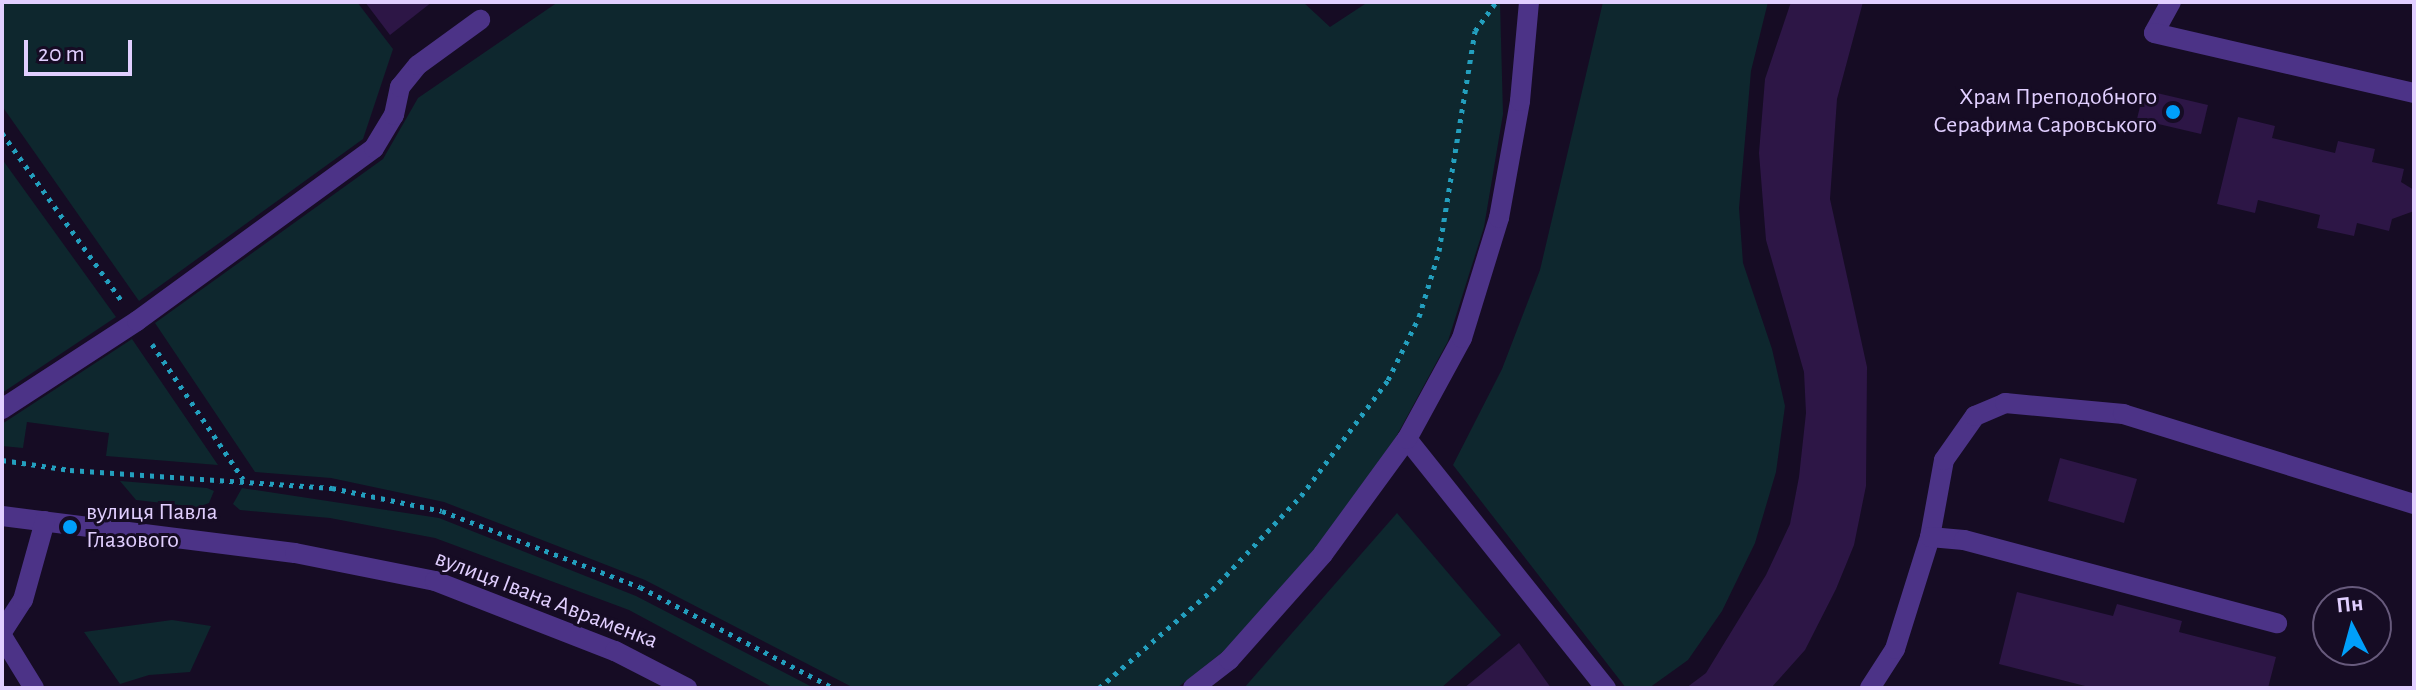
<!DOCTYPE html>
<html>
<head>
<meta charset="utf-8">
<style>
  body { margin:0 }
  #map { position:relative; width:2416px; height:690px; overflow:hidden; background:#160c24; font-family:"Alegreya Sans",sans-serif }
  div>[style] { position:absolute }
  .green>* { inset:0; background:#0e272e }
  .building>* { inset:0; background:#2d1646 }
  .path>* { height:5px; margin-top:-2.5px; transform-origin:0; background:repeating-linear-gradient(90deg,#239fbe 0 4px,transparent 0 10px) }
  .minor>* { height:20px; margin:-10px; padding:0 10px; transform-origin:10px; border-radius:10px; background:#4c3387 }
  .dots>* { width:22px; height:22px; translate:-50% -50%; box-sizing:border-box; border:4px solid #160c24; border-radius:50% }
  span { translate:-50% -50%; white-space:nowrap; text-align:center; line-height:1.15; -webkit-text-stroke:6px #160c24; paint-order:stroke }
  .poi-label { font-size:24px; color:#e1cfff }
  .right { translate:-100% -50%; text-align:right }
  .left { translate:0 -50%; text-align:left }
  .street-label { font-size:24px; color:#e1cfff }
  .frame { position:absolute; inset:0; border:4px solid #e1cfff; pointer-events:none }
  .north { position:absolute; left:2312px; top:586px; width:80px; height:80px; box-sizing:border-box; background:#160c24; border:2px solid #675a7c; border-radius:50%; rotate:354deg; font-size:22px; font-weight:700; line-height:32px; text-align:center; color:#e1cfff }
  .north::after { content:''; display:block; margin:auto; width:28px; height:36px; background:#009ffa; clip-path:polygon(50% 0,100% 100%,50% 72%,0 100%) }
  .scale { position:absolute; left:24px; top:40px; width:108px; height:36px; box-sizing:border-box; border:4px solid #e1cfff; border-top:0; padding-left:10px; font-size:24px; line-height:28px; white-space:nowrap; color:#e1cfff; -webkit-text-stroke:6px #160c24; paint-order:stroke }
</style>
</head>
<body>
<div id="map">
  <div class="green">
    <div style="clip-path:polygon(2px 2px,357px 2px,393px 49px,363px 139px,139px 301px,2px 106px)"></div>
    <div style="clip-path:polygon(558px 2px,1303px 2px,1330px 27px,1368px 2px,1500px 2px,1503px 114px,1484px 227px,1448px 341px,1396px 437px,1315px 549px,1224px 651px,1177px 688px,854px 688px,645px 580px,444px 502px,331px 478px,255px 472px,155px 323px,383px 159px,418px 98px)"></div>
    <div style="clip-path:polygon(1603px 2px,1768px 2px,1751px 71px,1739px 208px,1743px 263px,1772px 349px,1785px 406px,1776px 472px,1755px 543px,1722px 611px,1688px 660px,1649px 688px,1626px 688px,1453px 465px,1502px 369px,1540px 270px)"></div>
    <div style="clip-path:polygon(2px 159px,116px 317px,2px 393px)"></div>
    <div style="clip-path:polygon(132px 339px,218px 465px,106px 456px,109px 433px,27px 422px,23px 448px,2px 446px,2px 424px)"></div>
    <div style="clip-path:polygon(120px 481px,207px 488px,214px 491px,209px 503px,198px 507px,136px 500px)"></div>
    <div style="clip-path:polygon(242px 488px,439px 518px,636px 596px,814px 688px,774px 688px,629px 610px,435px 538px,330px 518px,240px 510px,233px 504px)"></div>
    <div style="clip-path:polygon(1397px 513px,1501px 635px,1441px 688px,1244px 688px)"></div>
    <div style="clip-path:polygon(172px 620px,211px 626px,190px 672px,149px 675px,120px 684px,84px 632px)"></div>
  </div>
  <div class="building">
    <div style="clip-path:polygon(365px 2px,432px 2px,390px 35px)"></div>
    <div style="clip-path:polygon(1791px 2px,1863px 2px,1837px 99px,1830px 199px,1867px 367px,1866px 486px,1854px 545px,1836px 589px,1805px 650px,1771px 688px,1686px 688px,1706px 673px,1766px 575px,1790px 524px,1799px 477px,1806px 413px,1804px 372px,1766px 240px,1759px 153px,1765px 79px)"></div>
    <div style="clip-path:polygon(2144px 90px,2208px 105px,2201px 134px,2137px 119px)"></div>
    <div style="clip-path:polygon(2238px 117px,2275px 126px,2272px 138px,2335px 153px,2338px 141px,2375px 149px,2372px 162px,2404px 169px,2401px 182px,2414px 190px,2414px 211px,2392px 219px,2389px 231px,2357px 223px,2354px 236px,2317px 228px,2320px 215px,2258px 200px,2255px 213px,2217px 204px)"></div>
    <div style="clip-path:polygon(2060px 458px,2137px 479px,2124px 523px,2048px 501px)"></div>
    <div style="clip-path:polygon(2017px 592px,2113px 616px,2117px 604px,2182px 621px,2179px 632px,2276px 657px,2268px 688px,2093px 688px,1999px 664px)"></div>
    <div style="clip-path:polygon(1519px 643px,1551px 688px,1464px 688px)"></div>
  </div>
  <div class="path">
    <div style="left:2px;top:133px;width:205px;rotate:54.5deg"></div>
    <div style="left:152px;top:344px;width:163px;rotate:56deg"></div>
    <div style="left:2px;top:460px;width:69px;rotate:8.4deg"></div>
    <div style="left:70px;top:470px;width:263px;rotate:3.9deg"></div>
    <div style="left:332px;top:488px;width:112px;rotate:11.8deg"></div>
    <div style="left:442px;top:511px;width:212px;rotate:21deg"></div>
    <div style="left:640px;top:587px;width:218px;rotate:27.6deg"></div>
    <div style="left:1099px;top:688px;width:150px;rotate:-40.9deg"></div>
    <div style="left:1212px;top:590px;width:129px;rotate:-46.6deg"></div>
    <div style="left:1301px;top:496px;width:145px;rotate:-53.1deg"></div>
    <div style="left:1388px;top:380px;width:70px;rotate:-63.8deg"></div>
    <div style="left:1419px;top:317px;width:69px;rotate:-73.1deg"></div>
    <div style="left:1439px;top:251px;width:223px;rotate:-80.7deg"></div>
    <div style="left:1475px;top:31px;width:36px;rotate:-54deg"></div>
  </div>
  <div class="minor">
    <div style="left:2171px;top:2px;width:35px;rotate:119deg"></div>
    <div style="left:2154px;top:33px;width:267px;rotate:13deg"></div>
    <div style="left:2px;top:409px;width:161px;rotate:-33.1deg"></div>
    <div style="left:137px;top:321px;width:293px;rotate:-36.1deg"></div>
    <div style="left:374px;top:148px;width:39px;rotate:-59deg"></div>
    <div style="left:394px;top:115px;width:29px;rotate:-78deg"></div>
    <div style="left:400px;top:87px;width:28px;rotate:-51deg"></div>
    <div style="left:418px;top:65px;width:77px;rotate:-36deg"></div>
    <div style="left:1407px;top:439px;width:319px;rotate:51.4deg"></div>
    <div style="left:2px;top:516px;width:295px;rotate:7.2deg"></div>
    <div style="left:295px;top:553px;width:143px;rotate:11.3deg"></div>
    <div style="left:435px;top:581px;width:193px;rotate:21.3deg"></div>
    <div style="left:615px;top:651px;width:81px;rotate:27.2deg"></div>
    <div style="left:1930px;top:537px;width:78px;rotate:-79.7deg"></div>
    <div style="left:1944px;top:460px;width:54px;rotate:-54.8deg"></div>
    <div style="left:1975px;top:416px;width:33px;rotate:-23deg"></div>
    <div style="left:2005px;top:403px;width:119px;rotate:5.3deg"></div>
    <div style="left:2123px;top:414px;width:305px;rotate:17.2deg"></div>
    <div style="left:2px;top:632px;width:38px;rotate:-57deg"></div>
    <div style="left:23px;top:600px;width:82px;rotate:-74.4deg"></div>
    <div style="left:2px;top:636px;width:61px;rotate:58.4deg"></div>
    <div style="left:1193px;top:688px;width:46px;rotate:-37.9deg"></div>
    <div style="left:1229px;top:660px;width:142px;rotate:-48.4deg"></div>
    <div style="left:1323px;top:554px;width:142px;rotate:-53.9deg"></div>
    <div style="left:1407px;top:439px;width:115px;rotate:-61.4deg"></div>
    <div style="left:1462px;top:338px;width:126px;rotate:-72.9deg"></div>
    <div style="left:1499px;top:218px;width:119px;rotate:-79.8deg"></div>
    <div style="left:1520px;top:101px;width:99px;rotate:-84.8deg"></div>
    <div style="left:1870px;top:688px;width:46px;rotate:-57.3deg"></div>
    <div style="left:1895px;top:649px;width:117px;rotate:-72.6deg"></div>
    <div style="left:1930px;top:537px;width:34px;rotate:5deg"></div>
    <div style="left:1964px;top:540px;width:324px;rotate:14.9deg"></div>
  </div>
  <div class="dots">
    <div style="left:2173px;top:112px;background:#009ffa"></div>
    <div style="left:70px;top:527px;background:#009ffa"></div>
  </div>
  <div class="poi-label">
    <span class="right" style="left:2157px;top:112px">Храм Преподобного<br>Серафима Саровського</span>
    <span class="left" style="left:86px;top:527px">вулиця Павла<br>Глазового</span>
  </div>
  <div class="street-label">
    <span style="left:546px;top:600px;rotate:21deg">вулиця Івана Авраменка</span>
  </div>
  <div class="frame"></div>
  <div class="north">Пн</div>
  <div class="scale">20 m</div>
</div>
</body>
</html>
